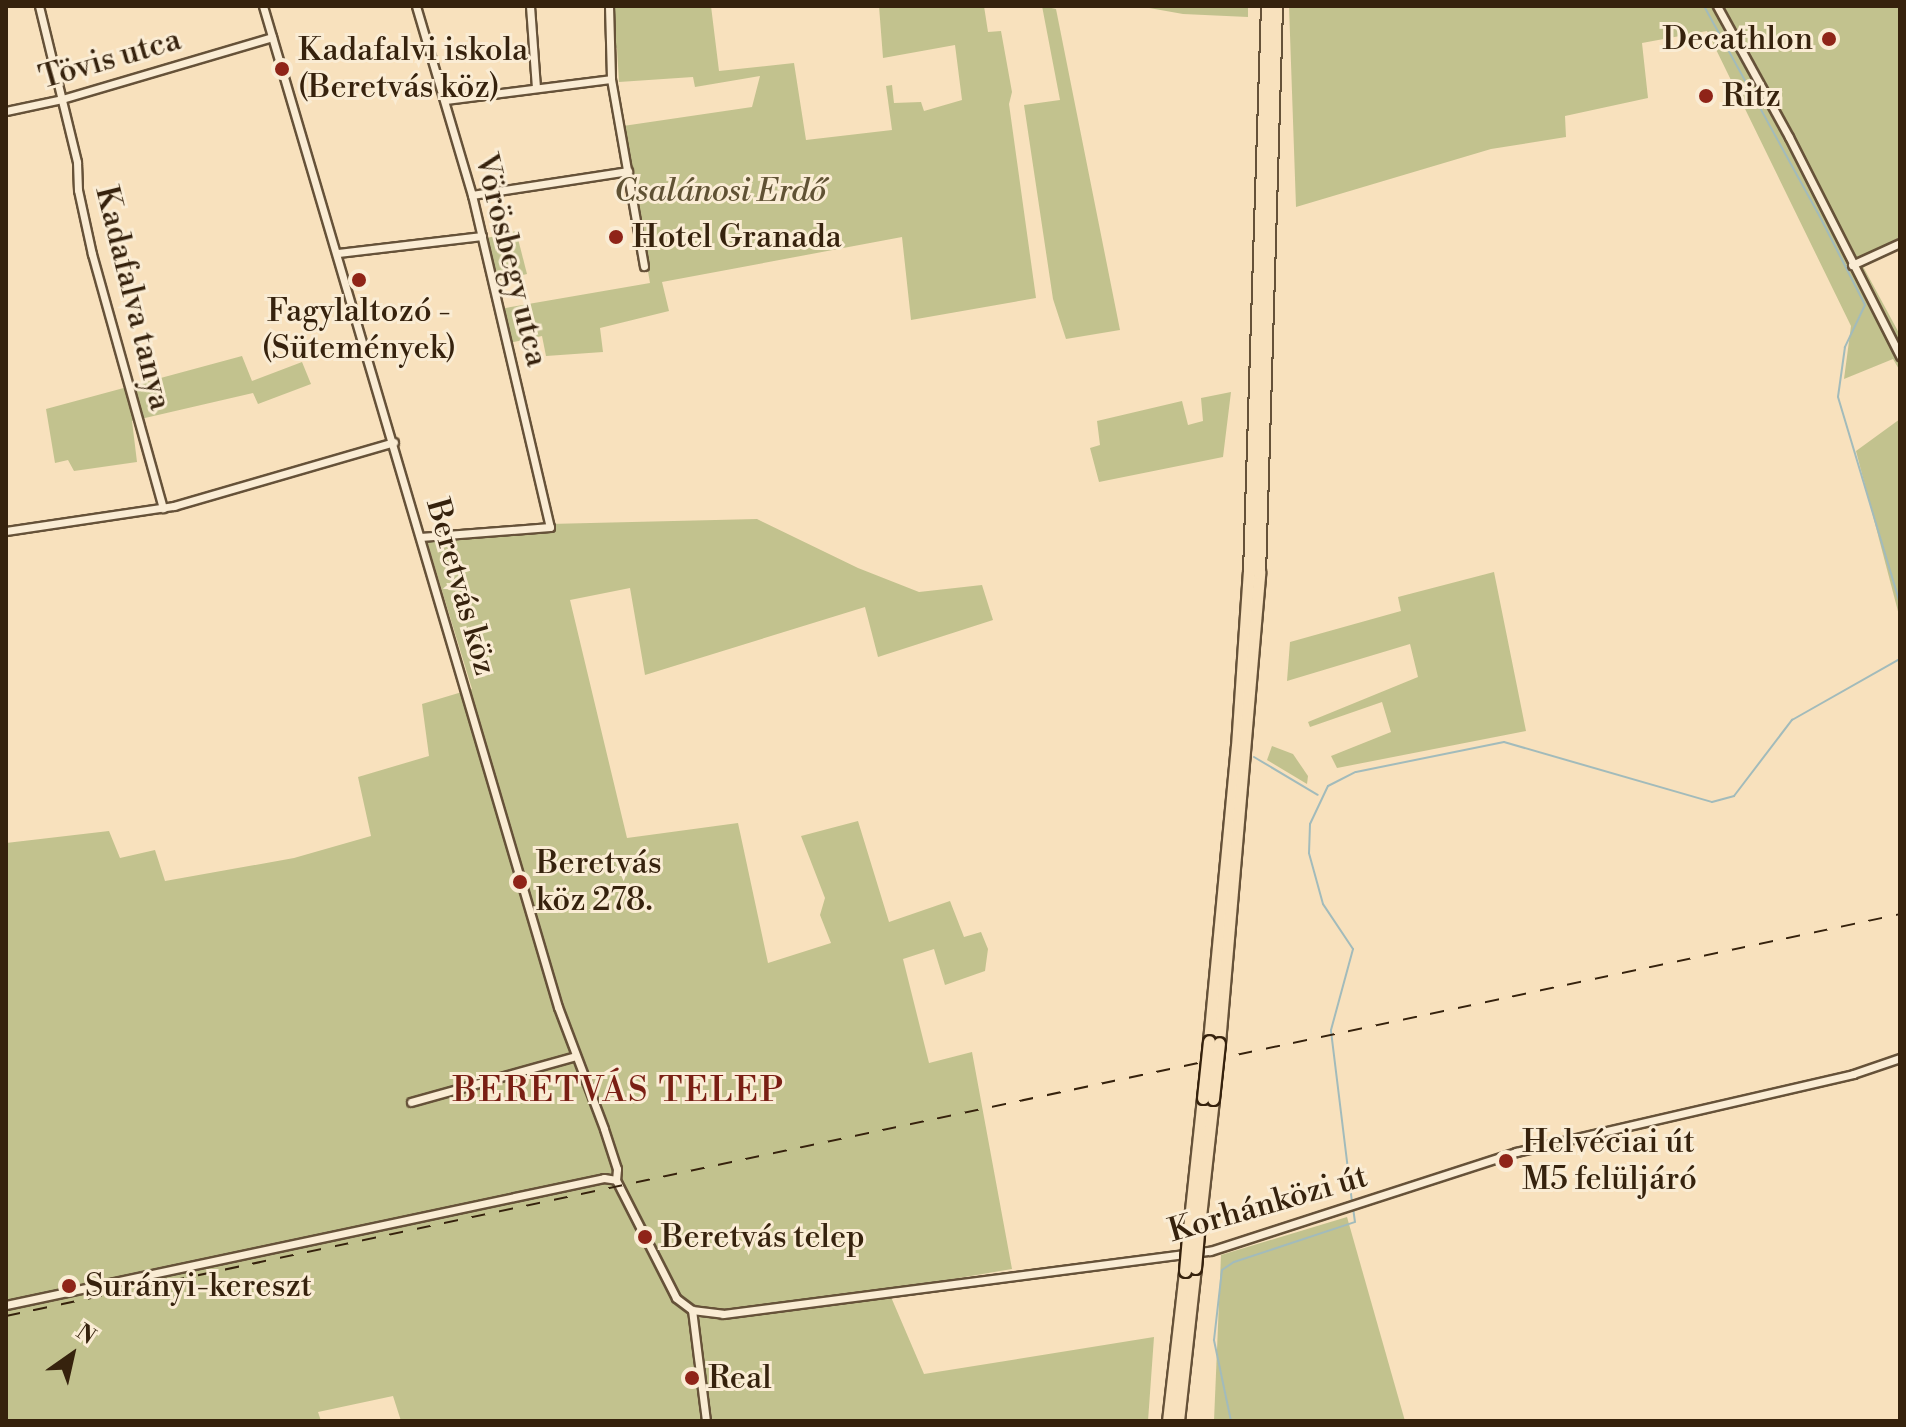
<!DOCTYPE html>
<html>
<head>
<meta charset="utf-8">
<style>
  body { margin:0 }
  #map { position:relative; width:1906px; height:1427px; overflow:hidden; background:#f8e1bd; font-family:"Libre Bodoni",serif }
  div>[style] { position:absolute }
  .green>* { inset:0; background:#c2c28e }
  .stream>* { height:2px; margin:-1px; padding:0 1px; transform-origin:1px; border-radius:1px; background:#a2bbbb }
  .roads { filter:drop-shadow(2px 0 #665239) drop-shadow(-2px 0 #665239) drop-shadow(0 2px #665239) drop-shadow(0 -2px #665239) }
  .minor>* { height:7px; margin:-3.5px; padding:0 3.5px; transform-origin:3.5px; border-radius:3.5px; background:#faecd4 }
  .highway>* { height:11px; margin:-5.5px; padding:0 5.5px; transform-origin:5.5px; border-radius:5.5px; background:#f8e1bd }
  .rail>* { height:2px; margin-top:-1px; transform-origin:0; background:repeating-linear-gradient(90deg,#36220d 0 14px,transparent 0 28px) }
  .bridges { filter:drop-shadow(2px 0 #36220d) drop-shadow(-2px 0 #36220d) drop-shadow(0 2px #36220d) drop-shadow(0 -2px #36220d) }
  .highway-bridge>* { height:11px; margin:-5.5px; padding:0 5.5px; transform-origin:5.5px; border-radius:5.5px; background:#f8e1bd }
  .dots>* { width:22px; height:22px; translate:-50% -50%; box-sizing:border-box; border:4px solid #faecd4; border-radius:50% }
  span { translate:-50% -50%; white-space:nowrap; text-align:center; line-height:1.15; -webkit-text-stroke:6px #faecd4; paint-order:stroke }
  .poi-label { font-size:32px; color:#36220d }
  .right { translate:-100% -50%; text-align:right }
  .left { translate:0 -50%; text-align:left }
  .street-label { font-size:32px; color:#36220d }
  .park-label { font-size:32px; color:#605234; font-style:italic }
  .neighbourhood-label { font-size:34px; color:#7a1f14; letter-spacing:2px }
  .frame { position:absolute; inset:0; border:8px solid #36220d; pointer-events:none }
  .north { position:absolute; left:32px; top:1315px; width:80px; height:80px; -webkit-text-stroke:6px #faecd4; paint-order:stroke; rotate:34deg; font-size:22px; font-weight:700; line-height:32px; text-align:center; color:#36220d }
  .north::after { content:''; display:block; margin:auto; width:28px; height:36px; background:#36220d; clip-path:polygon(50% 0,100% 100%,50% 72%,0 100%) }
</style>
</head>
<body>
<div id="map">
  <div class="green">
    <div style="clip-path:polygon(612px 6px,711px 6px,719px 71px,794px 63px,806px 140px,892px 130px,886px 86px,892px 85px,894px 103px,921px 102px,924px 111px,962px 100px,955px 45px,883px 58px,879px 6px,984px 6px,988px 32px,1001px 31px,1012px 92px,1009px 104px,1036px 298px,911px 320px,902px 237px,662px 282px,669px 311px,600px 328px,603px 352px,546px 356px,542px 336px,509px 343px,500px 309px,650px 283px,623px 126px,752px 107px,760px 76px,695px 87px,693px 77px,619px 82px,617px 48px,612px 45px)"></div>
    <div style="clip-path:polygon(1042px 6px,1056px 9px,1120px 330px,1066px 339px,1053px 299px,1024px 105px,1060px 100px)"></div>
    <div style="clip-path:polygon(1138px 6px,1248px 6px,1248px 17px,1183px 14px)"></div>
    <div style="clip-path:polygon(1289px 6px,1900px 6px,1900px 237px,1859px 259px,1900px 335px,1900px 371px,1893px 359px,1844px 379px,1851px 326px,1707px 31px,1642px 43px,1648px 98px,1565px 116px,1566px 137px,1491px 149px,1296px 207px)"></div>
    <div style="clip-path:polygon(516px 231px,527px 274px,497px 281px,487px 238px)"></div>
    <div style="clip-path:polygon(242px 356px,252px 381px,302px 362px,311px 384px,258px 404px,253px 393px,132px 421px,137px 462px,74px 471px,68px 460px,55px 463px,46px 409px)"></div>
    <div style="clip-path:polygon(1231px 392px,1223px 457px,1099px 482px,1090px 448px,1100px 445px,1097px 421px,1182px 401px,1188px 425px,1203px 421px,1201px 398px)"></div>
    <div style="clip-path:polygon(1900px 419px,1900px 619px,1856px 451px)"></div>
    <div style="clip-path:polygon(757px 519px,858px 568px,919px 592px,982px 585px,993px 620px,878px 657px,865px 607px,645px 675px,630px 588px,570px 600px,627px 838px,738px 823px,768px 963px,831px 943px,820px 915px,825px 898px,801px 836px,858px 821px,889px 922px,950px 901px,964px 937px,981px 932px,988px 949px,985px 971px,945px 985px,934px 949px,903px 959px,929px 1063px,972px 1052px,1012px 1269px,888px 1290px,924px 1374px,1154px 1337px,1148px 1421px,401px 1421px,393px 1396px,318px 1412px,321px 1421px,6px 1421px,6px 843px,109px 831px,120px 858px,155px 850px,165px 881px,294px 858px,371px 836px,358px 777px,429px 756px,422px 704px,472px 689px,425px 535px,549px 524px)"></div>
    <div style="clip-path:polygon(1494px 572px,1526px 731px,1337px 768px,1331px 756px,1391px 732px,1382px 702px,1310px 727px,1308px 722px,1418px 677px,1410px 644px,1287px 681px,1290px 642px,1401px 611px,1398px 597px)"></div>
    <div style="clip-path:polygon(1272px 746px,1293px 754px,1308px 776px,1307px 784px,1267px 760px)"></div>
    <div style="clip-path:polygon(1347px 1217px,1405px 1421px,1214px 1421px,1221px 1255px)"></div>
  </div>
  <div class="stream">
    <div style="left:1704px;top:6px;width:236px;rotate:61.2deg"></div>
    <div style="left:1818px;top:213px;width:103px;rotate:62.9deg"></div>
    <div style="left:1865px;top:305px;width:47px;rotate:115.5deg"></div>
    <div style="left:1845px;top:347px;width:50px;rotate:98deg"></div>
    <div style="left:1838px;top:397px;width:216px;rotate:73.3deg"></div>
    <div style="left:1254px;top:757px;width:74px;rotate:30.7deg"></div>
    <div style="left:1352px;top:1202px;width:173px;rotate:-97deg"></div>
    <div style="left:1331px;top:1030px;width:84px;rotate:-74.8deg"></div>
    <div style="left:1353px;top:949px;width:54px;rotate:-123.7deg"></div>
    <div style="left:1323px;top:904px;width:53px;rotate:-105.4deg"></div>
    <div style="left:1309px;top:853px;width:29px;rotate:-88deg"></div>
    <div style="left:1310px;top:824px;width:42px;rotate:-64.7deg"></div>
    <div style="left:1328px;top:786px;width:31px;rotate:-27deg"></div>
    <div style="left:1356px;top:772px;width:151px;rotate:-11.5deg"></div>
    <div style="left:1504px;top:742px;width:216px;rotate:16.1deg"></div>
    <div style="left:1712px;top:802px;width:23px;rotate:-15deg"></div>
    <div style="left:1734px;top:796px;width:96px;rotate:-52.7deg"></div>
    <div style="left:1792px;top:720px;width:124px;rotate:-29.5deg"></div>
    <div style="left:1231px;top:1421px;width:83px;rotate:-101.9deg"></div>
    <div style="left:1214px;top:1340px;width:70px;rotate:-83.5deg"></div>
    <div style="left:1222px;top:1270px;width:14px;rotate:-34deg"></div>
    <div style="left:1234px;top:1262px;width:127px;rotate:-18.3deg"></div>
    <div style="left:1355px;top:1222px;width:14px;rotate:-98deg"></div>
  </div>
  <div class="roads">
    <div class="minor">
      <div style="left:39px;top:6px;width:161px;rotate:76.3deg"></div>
      <div style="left:77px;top:162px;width:28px;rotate:88deg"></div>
      <div style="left:78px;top:190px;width:66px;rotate:77.7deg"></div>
      <div style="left:92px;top:254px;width:264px;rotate:74.4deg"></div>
      <div style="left:263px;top:6px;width:1044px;rotate:73.58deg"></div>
      <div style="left:558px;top:1007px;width:130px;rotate:69.3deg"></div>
      <div style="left:604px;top:1129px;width:42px;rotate:72deg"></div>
      <div style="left:617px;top:1169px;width:11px;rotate:95deg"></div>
      <div style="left:416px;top:6px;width:197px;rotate:73.5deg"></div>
      <div style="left:472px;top:195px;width:341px;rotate:76.8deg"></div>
      <div style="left:550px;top:527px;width:130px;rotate:175.6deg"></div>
      <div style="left:530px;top:6px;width:82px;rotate:85.8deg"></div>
      <div style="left:609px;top:6px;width:73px;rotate:88.4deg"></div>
      <div style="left:611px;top:79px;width:190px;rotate:80deg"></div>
      <div style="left:1717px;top:6px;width:149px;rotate:61.2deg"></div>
      <div style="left:1789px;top:137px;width:246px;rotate:63.1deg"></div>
      <div style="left:445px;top:100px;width:167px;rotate:-7.2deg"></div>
      <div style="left:6px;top:111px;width:57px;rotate:-12.1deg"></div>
      <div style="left:62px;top:99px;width:219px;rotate:-16.4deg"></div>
      <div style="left:472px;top:195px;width:158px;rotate:-8.7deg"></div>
      <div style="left:338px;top:253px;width:145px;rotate:-6.7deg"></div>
      <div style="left:1852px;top:265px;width:53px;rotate:-24.6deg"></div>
      <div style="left:6px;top:531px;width:170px;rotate:-8.5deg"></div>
      <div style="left:174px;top:506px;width:229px;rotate:-16.2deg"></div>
      <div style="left:411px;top:1102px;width:171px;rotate:-15.6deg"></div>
      <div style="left:616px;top:1180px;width:132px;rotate:63deg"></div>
      <div style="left:676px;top:1298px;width:20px;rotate:37deg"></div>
      <div style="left:692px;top:1310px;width:31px;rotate:7deg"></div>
      <div style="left:723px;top:1314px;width:491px;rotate:-7.4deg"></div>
      <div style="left:1210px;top:1251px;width:322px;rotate:-17.9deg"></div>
      <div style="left:1516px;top:1152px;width:346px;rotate:-13deg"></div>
      <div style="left:1853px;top:1074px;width:50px;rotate:-18.8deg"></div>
      <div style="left:6px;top:1305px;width:611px;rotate:-11.99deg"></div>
      <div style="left:604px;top:1178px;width:12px;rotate:9deg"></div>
      <div style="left:692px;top:1310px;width:112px;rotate:82.8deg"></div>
    </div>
    <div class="highway">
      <div style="left:1209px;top:1041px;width:296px;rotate:-84.6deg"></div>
      <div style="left:1237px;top:746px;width:174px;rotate:-86.1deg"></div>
      <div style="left:1249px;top:572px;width:566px;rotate:-88.18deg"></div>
      <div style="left:1219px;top:1043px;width:472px;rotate:-85.1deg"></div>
      <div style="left:1259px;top:573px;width:567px;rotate:-88.28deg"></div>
      <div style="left:1198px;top:1235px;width:137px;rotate:-83.7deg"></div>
      <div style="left:1188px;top:1238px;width:141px;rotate:-83.9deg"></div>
      <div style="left:1168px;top:1421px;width:151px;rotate:-83.5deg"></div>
      <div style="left:1178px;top:1421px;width:154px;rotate:-83.7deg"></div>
    </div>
  </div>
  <div class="rail">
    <div style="left:6px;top:1316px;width:1936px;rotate:-11.98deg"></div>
  </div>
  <div class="bridges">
    <div class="highway-bridge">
      <div style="left:1203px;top:1098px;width:57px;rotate:-84deg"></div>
      <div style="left:1213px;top:1099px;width:56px;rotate:-83.9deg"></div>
      <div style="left:1195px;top:1268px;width:33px;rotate:-85deg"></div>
      <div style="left:1185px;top:1271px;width:33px;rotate:-85deg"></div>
    </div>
  </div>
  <div class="dots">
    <div style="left:1829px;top:39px;background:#8f2418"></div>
    <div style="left:282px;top:69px;background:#8f2418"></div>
    <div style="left:1706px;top:96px;background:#8f2418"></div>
    <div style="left:616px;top:237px;background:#8f2418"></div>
    <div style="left:359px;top:280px;background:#8f2418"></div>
    <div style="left:520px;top:882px;background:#8f2418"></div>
    <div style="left:1506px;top:1161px;background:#8f2418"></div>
    <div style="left:645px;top:1237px;background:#8f2418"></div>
    <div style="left:69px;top:1286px;background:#8f2418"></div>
    <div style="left:692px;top:1378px;background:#8f2418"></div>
  </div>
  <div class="poi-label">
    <span class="right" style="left:1813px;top:39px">Decathlon</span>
    <span class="left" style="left:298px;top:69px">Kadafalvi iskola<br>(Beretvás köz)</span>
    <span class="left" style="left:1722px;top:96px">Ritz</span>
    <span class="left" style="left:632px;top:237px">Hotel Granada</span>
    <span style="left:359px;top:330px">Fagylaltozó -<br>(Sütemények)</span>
    <span class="left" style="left:536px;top:882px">Beretvás<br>köz 278.</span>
    <span class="left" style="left:1522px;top:1161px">Helvéciai út<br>M5 felüljáró</span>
    <span class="left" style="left:661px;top:1237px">Beretvás telep</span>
    <span class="left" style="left:85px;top:1286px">Surányi-kereszt</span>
    <span class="left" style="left:708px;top:1378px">Real</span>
  </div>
  <div class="street-label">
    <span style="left:110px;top:59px;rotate:-16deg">Tövis utca</span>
    <span style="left:511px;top:260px;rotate:76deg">Vörösbegy utca</span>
    <span style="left:133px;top:298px;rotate:76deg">Kadafalva tanya</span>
    <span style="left:461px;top:587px;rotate:74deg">Beretvás köz</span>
    <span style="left:1268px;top:1204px;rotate:-16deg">Korhánközi út</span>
  </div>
  <div class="park-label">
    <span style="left:720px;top:191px">Csalánosi Erdő</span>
  </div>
  <div class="neighbourhood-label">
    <span style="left:619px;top:1092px">BERETVÁS TELEP</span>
  </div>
  <div class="frame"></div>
  <div class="north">N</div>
</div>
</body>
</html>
